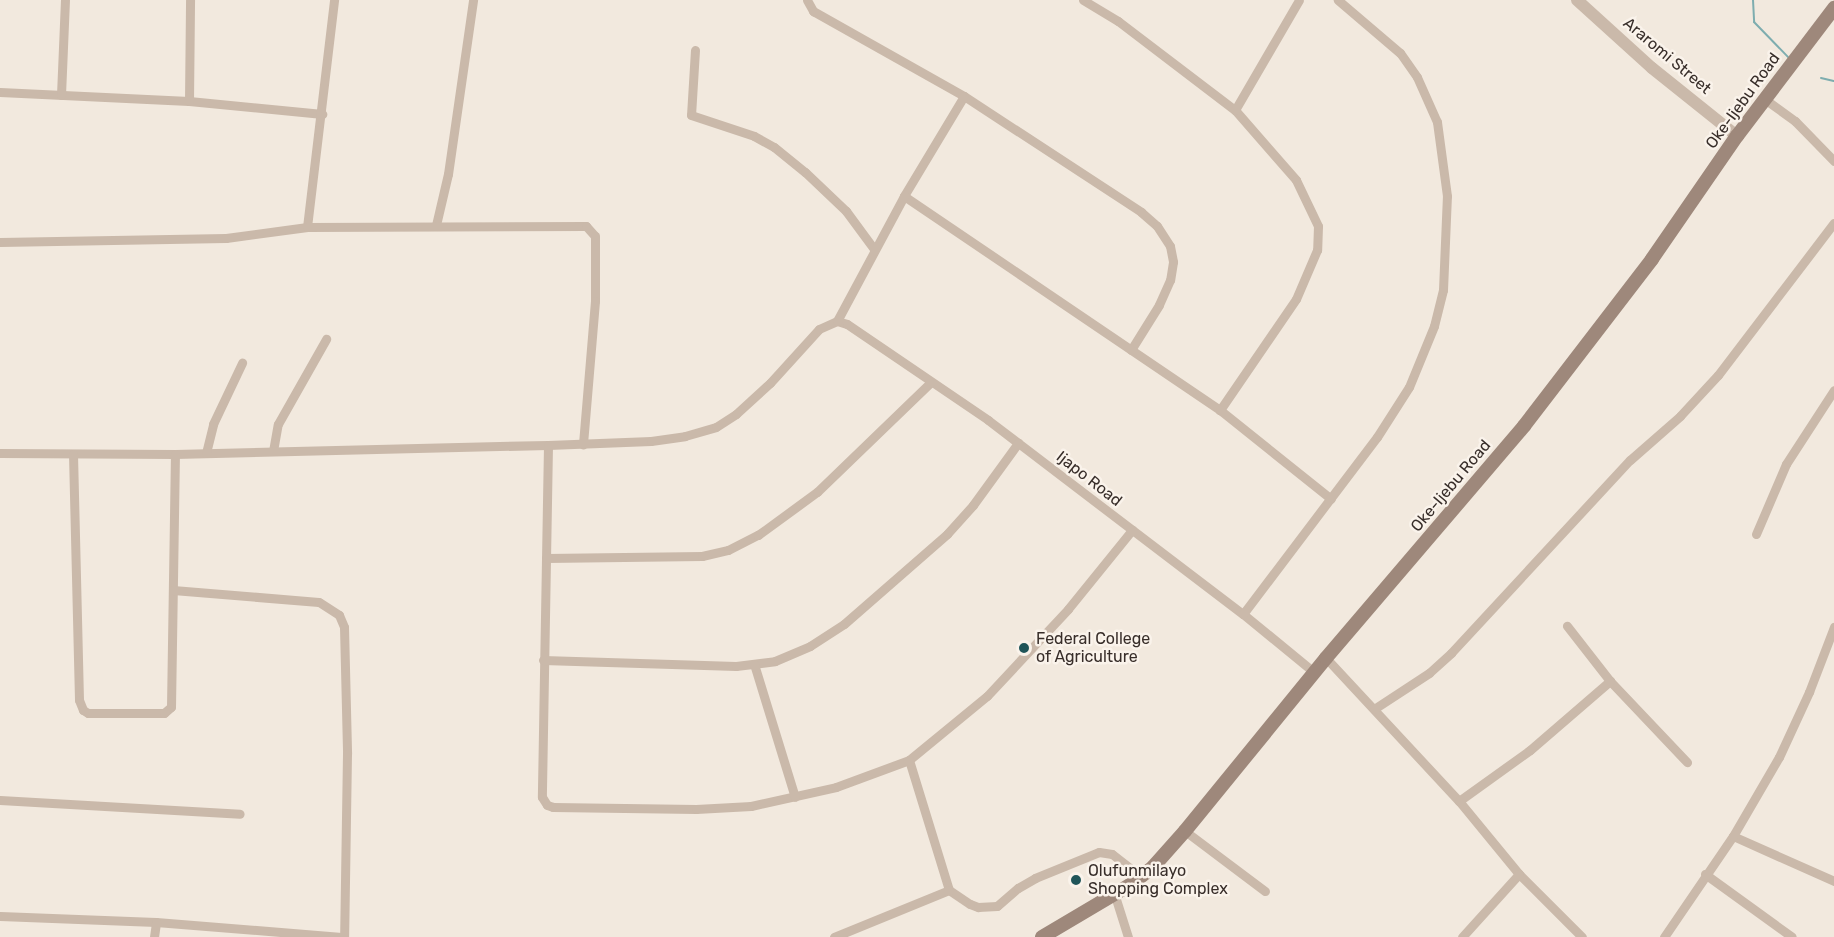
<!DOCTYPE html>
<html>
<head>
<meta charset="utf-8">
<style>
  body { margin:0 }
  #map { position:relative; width:1834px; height:937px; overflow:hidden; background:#f2e9de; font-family:Rubik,sans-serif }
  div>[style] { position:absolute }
  .stream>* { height:2px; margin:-1px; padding:0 1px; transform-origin:1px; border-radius:1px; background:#7eadaf }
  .minor>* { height:9px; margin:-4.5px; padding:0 4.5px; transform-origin:4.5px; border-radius:4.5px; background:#cab9aa }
  .tertiary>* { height:12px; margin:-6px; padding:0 6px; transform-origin:6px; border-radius:6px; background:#cab9aa }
  .secondary>* { height:14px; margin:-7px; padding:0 7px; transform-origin:7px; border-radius:7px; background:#9e887b }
  .dots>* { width:16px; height:16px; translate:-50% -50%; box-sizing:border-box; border:3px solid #faf3eb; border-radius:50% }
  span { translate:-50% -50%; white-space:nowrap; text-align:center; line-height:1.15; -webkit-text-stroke:5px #faf3eb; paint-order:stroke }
  .street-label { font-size:16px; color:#382e2a }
  .poi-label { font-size:16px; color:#382e2a }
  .left { translate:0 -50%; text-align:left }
</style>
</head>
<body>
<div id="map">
  <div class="stream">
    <div style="left:1753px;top:0;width:22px;rotate:87deg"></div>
    <div style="left:1754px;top:22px;width:50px;rotate:45.8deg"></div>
    <div style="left:1821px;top:78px;width:13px;rotate:13deg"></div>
  </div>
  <div class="minor">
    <div style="left:807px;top:0;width:13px;rotate:61deg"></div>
    <div style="left:813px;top:11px;width:173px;rotate:29.4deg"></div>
    <div style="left:964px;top:96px;width:212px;rotate:33.2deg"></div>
    <div style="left:1141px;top:212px;width:21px;rotate:41deg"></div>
    <div style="left:1157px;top:226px;width:24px;rotate:57deg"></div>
    <div style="left:1170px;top:246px;width:16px;rotate:79deg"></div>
    <div style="left:1173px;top:262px;width:18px;rotate:99deg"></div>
    <div style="left:1170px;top:280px;width:27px;rotate:114deg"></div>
    <div style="left:1159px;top:305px;width:53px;rotate:121.9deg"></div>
    <div style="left:1083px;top:0;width:41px;rotate:31deg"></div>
    <div style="left:1118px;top:21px;width:147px;rotate:37.3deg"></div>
    <div style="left:1235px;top:110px;width:93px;rotate:48.9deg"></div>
    <div style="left:1296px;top:180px;width:51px;rotate:64.4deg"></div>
    <div style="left:1318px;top:226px;width:24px;rotate:92deg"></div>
    <div style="left:1317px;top:250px;width:53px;rotate:113.2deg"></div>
    <div style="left:1296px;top:299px;width:135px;rotate:124.4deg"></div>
    <div style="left:695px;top:50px;width:65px;rotate:93.5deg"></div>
    <div style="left:691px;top:115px;width:66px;rotate:18.4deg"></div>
    <div style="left:754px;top:136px;width:23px;rotate:29deg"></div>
    <div style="left:774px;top:147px;width:40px;rotate:39deg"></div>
    <div style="left:805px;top:172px;width:57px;rotate:43.6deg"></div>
    <div style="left:846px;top:211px;width:47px;rotate:53.6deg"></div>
    <div style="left:0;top:92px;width:189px;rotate:2.7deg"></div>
    <div style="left:189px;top:101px;width:134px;rotate:5.6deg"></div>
    <div style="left:61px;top:95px;width:95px;rotate:-87.6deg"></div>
    <div style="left:964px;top:96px;width:117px;rotate:121deg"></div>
    <div style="left:904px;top:196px;width:382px;rotate:34.1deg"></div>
    <div style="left:1220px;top:410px;width:142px;rotate:38.7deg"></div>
    <div style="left:1766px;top:100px;width:36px;rotate:36deg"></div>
    <div style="left:1795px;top:121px;width:56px;rotate:45.7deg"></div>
    <div style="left:189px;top:101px;width:101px;rotate:-89.4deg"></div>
    <div style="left:1235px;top:110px;width:127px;rotate:-59.8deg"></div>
    <div style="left:436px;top:225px;width:52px;rotate:-76.8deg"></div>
    <div style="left:448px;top:174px;width:176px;rotate:-81.8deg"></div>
    <div style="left:307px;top:227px;width:229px;rotate:-83.2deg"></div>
    <div style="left:0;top:242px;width:226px;rotate:-1deg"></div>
    <div style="left:226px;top:238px;width:82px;rotate:-7.7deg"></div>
    <div style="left:307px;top:227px;width:279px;rotate:-0.2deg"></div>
    <div style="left:586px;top:226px;width:13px;rotate:48deg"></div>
    <div style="left:595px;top:236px;width:65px;rotate:90deg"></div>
    <div style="left:595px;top:301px;width:144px;rotate:94.8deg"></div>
    <div style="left:837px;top:321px;width:10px;rotate:17deg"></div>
    <div style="left:847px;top:324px;width:171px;rotate:34.2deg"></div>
    <div style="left:988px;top:420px;width:320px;rotate:37.3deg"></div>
    <div style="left:1243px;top:614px;width:93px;rotate:39.3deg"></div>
    <div style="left:548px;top:445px;width:352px;rotate:91deg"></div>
    <div style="left:542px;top:797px;width:9px;rotate:58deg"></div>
    <div style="left:547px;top:805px;width:6px;rotate:18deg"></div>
    <div style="left:553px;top:807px;width:143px;rotate:0.8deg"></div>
    <div style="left:696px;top:809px;width:55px;rotate:-3.1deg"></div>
    <div style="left:751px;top:806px;width:87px;rotate:-12.6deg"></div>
    <div style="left:836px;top:787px;width:78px;rotate:-20.3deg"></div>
    <div style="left:909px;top:760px;width:101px;rotate:-39.4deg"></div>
    <div style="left:987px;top:696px;width:119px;rotate:-47deg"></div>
    <div style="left:1068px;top:609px;width:102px;rotate:-51deg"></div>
    <div style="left:273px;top:451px;width:27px;rotate:-80deg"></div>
    <div style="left:278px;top:424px;width:98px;rotate:-60.5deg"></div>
    <div style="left:0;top:453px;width:175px;rotate:0.3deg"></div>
    <div style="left:175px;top:454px;width:373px;rotate:-1.4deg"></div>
    <div style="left:548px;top:445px;width:103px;rotate:-2.2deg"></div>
    <div style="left:651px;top:441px;width:34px;rotate:-8deg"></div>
    <div style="left:685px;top:436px;width:32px;rotate:-16deg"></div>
    <div style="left:716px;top:427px;width:24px;rotate:-33deg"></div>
    <div style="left:736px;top:414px;width:46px;rotate:-42.4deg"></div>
    <div style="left:770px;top:383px;width:73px;rotate:-47.8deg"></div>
    <div style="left:819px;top:329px;width:20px;rotate:-24deg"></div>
    <div style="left:837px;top:321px;width:142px;rotate:-61.8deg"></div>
    <div style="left:206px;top:453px;width:30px;rotate:-76deg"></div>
    <div style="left:213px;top:424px;width:68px;rotate:-64.6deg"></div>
    <div style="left:73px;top:454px;width:246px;rotate:88.6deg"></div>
    <div style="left:79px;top:700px;width:11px;rotate:68deg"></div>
    <div style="left:83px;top:710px;width:6px;rotate:31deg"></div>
    <div style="left:88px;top:713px;width:76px"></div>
    <div style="left:164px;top:713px;width:9px;rotate:-41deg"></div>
    <div style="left:171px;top:707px;width:253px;rotate:-89.1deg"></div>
    <div style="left:1756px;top:534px;width:76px;rotate:-66.8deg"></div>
    <div style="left:1786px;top:464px;width:88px;rotate:-57deg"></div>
    <div style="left:546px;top:558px;width:156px;rotate:-0.7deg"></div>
    <div style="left:702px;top:556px;width:27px;rotate:-13deg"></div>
    <div style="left:728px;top:550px;width:34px;rotate:-27deg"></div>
    <div style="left:758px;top:535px;width:73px;rotate:-36.1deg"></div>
    <div style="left:817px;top:492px;width:157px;rotate:-44deg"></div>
    <div style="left:173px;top:590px;width:146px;rotate:4.7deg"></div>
    <div style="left:319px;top:602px;width:24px;rotate:33deg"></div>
    <div style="left:339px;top:615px;width:13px;rotate:67deg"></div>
    <div style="left:344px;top:627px;width:127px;rotate:88.6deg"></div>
    <div style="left:347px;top:754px;width:183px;rotate:90.9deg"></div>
    <div style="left:1243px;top:614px;width:222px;rotate:-52.9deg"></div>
    <div style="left:1377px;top:437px;width:59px;rotate:-57.4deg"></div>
    <div style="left:1409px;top:387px;width:66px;rotate:-67.7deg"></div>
    <div style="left:1434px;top:326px;width:37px;rotate:-76deg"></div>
    <div style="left:1443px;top:290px;width:94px;rotate:-87.6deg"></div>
    <div style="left:1447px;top:196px;width:75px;rotate:-97.7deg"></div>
    <div style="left:1437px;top:122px;width:49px;rotate:-114deg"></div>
    <div style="left:1417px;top:77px;width:29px;rotate:-125deg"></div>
    <div style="left:1400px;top:53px;width:82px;rotate:-139.5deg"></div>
    <div style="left:1326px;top:658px;width:195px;rotate:47.1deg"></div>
    <div style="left:1459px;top:801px;width:94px;rotate:50.6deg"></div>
    <div style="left:1519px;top:874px;width:89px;rotate:45deg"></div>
    <div style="left:543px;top:660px;width:193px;rotate:1.8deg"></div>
    <div style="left:736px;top:666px;width:39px;rotate:-7deg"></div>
    <div style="left:775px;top:661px;width:38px;rotate:-23deg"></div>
    <div style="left:810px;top:646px;width:40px;rotate:-32.9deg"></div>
    <div style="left:844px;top:624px;width:137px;rotate:-41.1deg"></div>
    <div style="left:947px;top:534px;width:39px;rotate:-48deg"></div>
    <div style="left:973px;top:505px;width:77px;rotate:-54deg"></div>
    <div style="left:754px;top:664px;width:139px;rotate:72.9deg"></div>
    <div style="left:1610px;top:681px;width:112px;rotate:46.5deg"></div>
    <div style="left:1374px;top:709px;width:66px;rotate:-33.2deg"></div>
    <div style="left:1429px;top:673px;width:30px;rotate:-42deg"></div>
    <div style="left:1451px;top:653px;width:263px;rotate:-47.2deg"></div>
    <div style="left:1630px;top:460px;width:67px;rotate:-41.3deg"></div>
    <div style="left:1680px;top:416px;width:56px;rotate:-47.2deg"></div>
    <div style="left:1718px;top:375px;width:191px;rotate:-52.7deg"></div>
    <div style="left:909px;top:760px;width:136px;rotate:72.9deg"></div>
    <div style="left:949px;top:890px;width:25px;rotate:34deg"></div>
    <div style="left:970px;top:904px;width:9px;rotate:21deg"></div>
    <div style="left:978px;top:907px;width:19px;rotate:-3deg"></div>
    <div style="left:997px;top:906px;width:28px;rotate:-41deg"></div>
    <div style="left:1018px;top:888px;width:20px;rotate:-30deg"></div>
    <div style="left:1035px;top:878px;width:69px;rotate:-22.1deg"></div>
    <div style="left:1099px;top:852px;width:13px;rotate:9deg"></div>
    <div style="left:1112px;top:854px;width:37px;rotate:38deg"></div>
    <div style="left:0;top:800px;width:240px;rotate:3.3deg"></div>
    <div style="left:1459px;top:801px;width:87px;rotate:-35.7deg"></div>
    <div style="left:1530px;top:750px;width:106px;rotate:-40.8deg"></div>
    <div style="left:1610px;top:681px;width:70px;rotate:-128deg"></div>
    <div style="left:1185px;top:831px;width:100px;rotate:36.9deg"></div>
    <div style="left:1733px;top:836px;width:111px;rotate:24deg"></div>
    <div style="left:1705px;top:874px;width:107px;rotate:35.9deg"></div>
    <div style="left:1115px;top:896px;width:43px;rotate:72.4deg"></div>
    <div style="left:0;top:916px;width:156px;rotate:2.2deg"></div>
    <div style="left:156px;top:922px;width:186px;rotate:4.6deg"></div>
    <div style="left:154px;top:937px;width:15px;rotate:-82deg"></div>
    <div style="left:834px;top:937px;width:124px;rotate:-22.2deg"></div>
    <div style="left:1462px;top:937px;width:85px;rotate:-47.9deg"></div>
    <div style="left:1664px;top:937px;width:122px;rotate:-55.7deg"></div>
    <div style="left:1733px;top:836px;width:91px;rotate:-59.8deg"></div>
    <div style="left:1779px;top:757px;width:72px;rotate:-65.2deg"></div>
    <div style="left:1809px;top:692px;width:70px;rotate:-69deg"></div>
  </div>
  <div class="tertiary">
    <div style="left:1577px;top:0;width:101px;rotate:42.2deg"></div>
    <div style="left:1652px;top:68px;width:109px;rotate:38.7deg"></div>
  </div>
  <div class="secondary">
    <div style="left:1042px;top:937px;width:102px;rotate:-30.6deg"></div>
    <div style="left:1130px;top:885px;width:29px;rotate:-38deg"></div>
    <div style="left:1153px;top:867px;width:48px;rotate:-48.4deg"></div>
    <div style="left:1185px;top:831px;width:223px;rotate:-50.8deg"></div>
    <div style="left:1326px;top:658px;width:305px;rotate:-49.5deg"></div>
    <div style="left:1524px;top:426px;width:210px;rotate:-52.5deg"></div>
    <div style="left:1652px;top:259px;width:150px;rotate:-55.4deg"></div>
    <div style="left:1737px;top:136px;width:161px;rotate:-52.8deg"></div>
  </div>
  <div class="dots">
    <div style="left:1024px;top:648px;background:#205559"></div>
    <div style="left:1076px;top:880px;background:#205559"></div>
  </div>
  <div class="street-label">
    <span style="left:1667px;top:56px;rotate:40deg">Araromi Street</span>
    <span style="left:1743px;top:101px;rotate:-54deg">Oke-Ijebu Road</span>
    <span style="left:1089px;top:479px;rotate:38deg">Ijapo Road</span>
    <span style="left:1451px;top:486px;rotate:-50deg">Oke-Ijebu Road</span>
  </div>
  <div class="poi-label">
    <span class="left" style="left:1036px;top:648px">Federal College<br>of Agriculture</span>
    <span class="left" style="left:1088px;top:880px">Olufunmilayo<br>Shopping Complex</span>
  </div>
</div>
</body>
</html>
